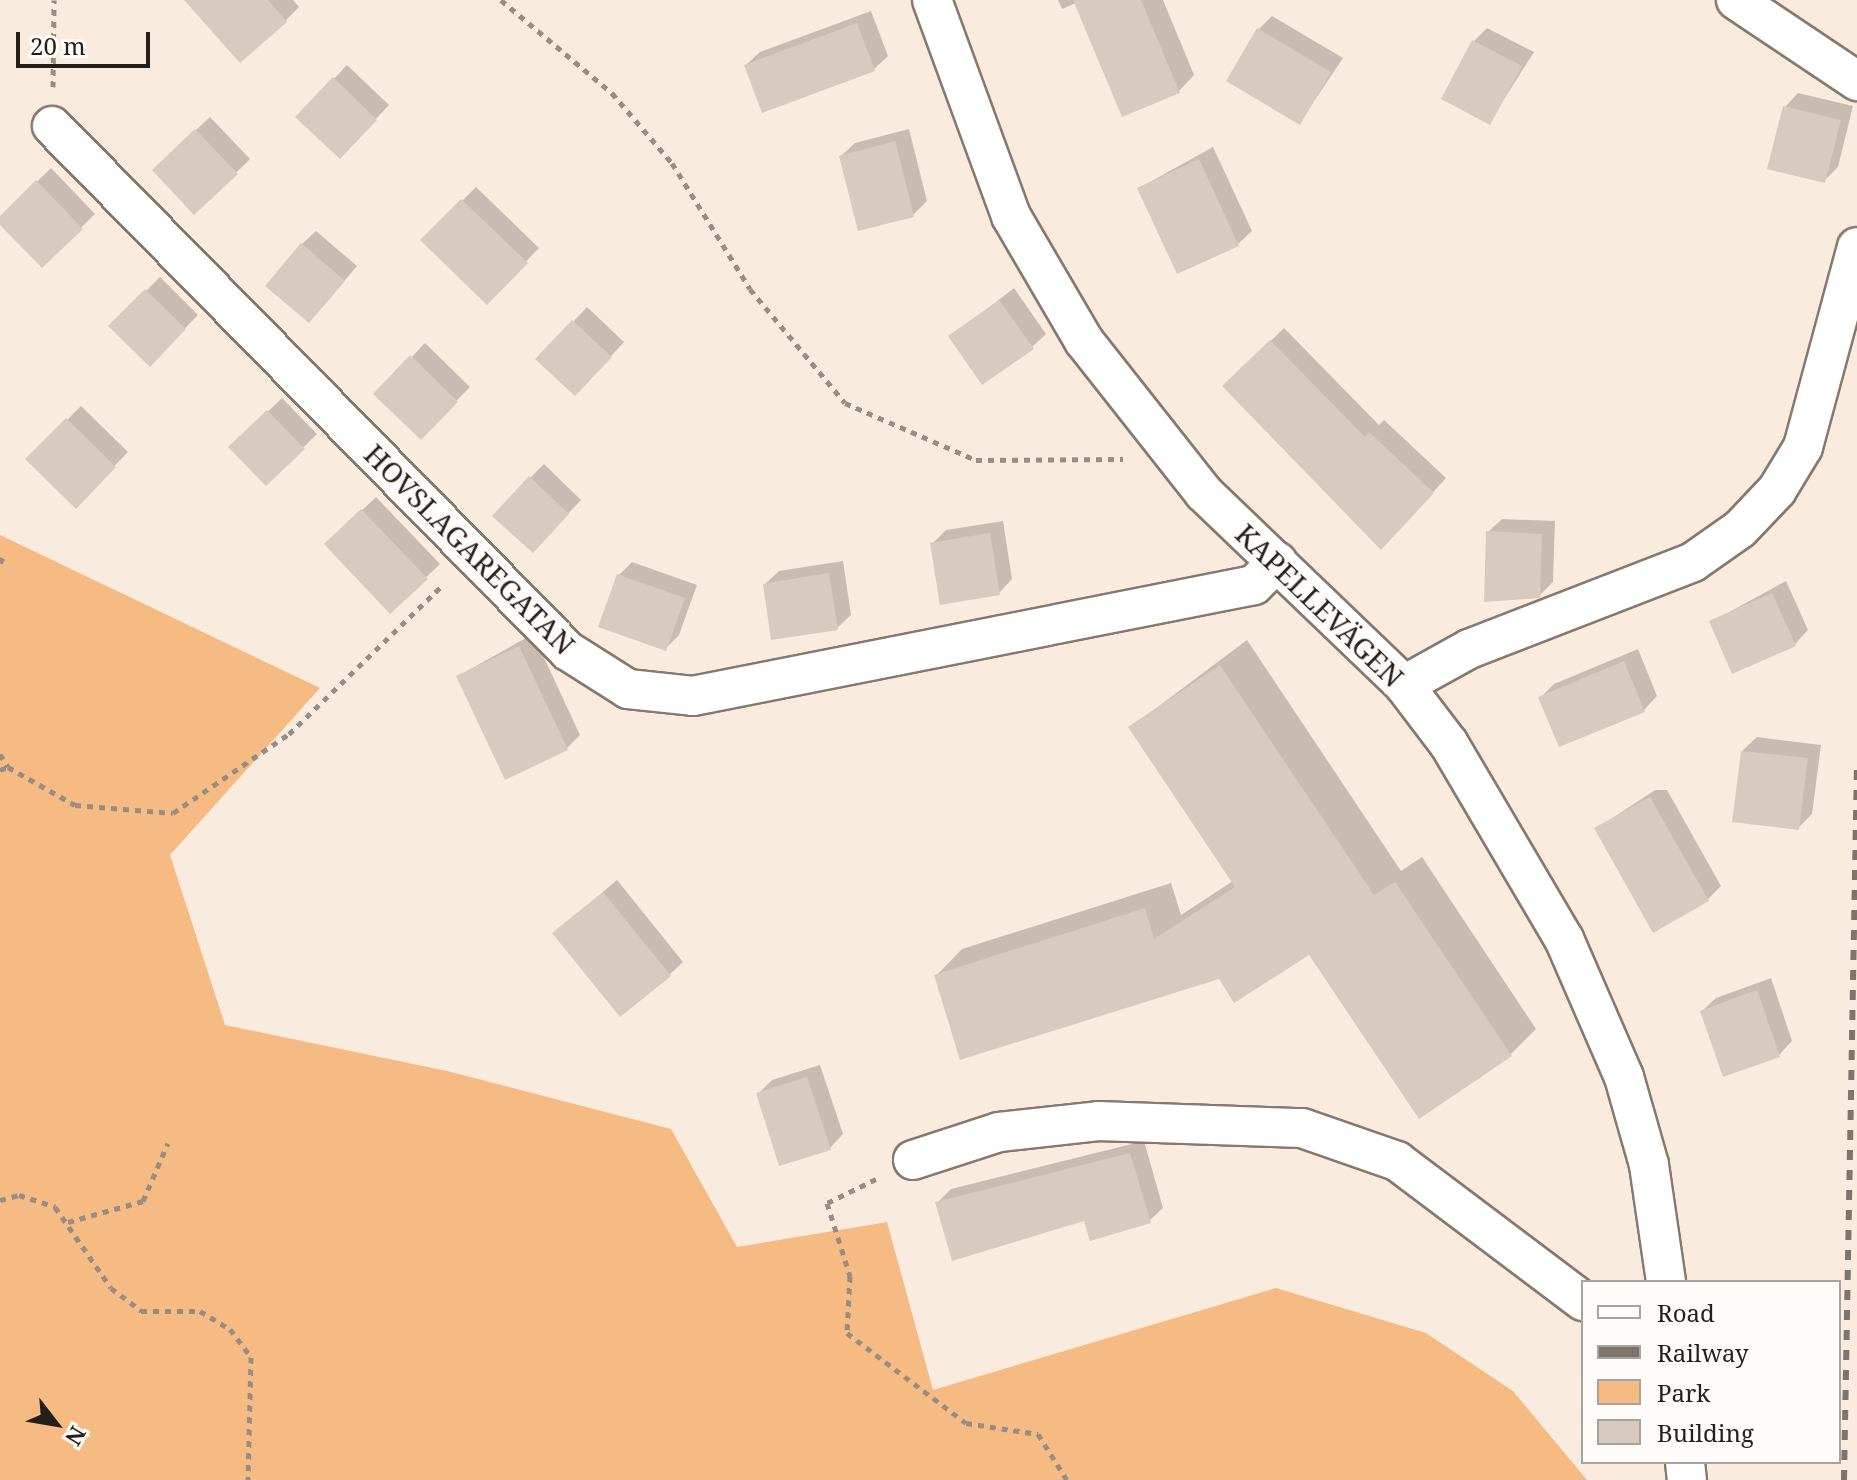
<!DOCTYPE html>
<html>
<head>
<meta charset="utf-8">
<style>
  body { margin:0 }
  #map { position:relative; width:1857px; height:1480px; overflow:hidden; background:#faebdf; font-family:"Noto Serif",serif }
  div>[style] { position:absolute }
  .green>* { inset:0; background:#f6bb83 }
  .shadow>* { inset:0; background:#0003 }
  .building>* { inset:0; background:#d8cabe }
  .path>* { height:5px; margin-top:-2.5px; transform-origin:0; background:repeating-linear-gradient(90deg,#988d84 0 6px,transparent 0 12px) }
  .roads { filter:drop-shadow(2px 0 #86796e) drop-shadow(-2px 0 #86796e) drop-shadow(0 2px #86796e) drop-shadow(0 -2px #86796e) }
  .minor>* { height:38px; margin:-19px; padding:0 19px; transform-origin:19px; border-radius:19px; background:#fff }
  .rail>* { height:6px; margin-top:-3px; transform-origin:0; background:repeating-linear-gradient(90deg,#7d746c 0 10px,transparent 0 20px) }
  span { translate:-50% -50%; white-space:nowrap; text-align:center; line-height:1.15; -webkit-text-stroke:8px #fefbf8; paint-order:stroke }
  .street-label { font-size:28px; color:#241f1a }
  .legend { position:absolute; left:1581px; top:1280px; width:260px; height:184px; box-sizing:border-box; background:#fefbf8; border:2px solid #a7a39f; margin:0; padding:10px 14px; list-style:none; font-size:24px; color:#241f1a }
  .legend li { display:flex; align-items:center; gap:16px; height:40px }
  .legend b { width:40px; border:2px solid #a7a39f }
  .north { position:absolute; left:16px; top:1384px; width:80px; height:80px; -webkit-text-stroke:6px #fefbf8; paint-order:stroke; rotate:121deg; font-size:22px; font-weight:700; line-height:32px; text-align:center; color:#241f1a }
  .north::after { content:''; display:block; margin:auto; width:28px; height:36px; background:#241f1a; clip-path:polygon(50% 0,100% 100%,50% 72%,0 100%) }
  .scale { position:absolute; left:16px; top:32px; width:134px; height:36px; box-sizing:border-box; border:4px solid #241f1a; border-top:0; padding-left:10px; font-size:24px; line-height:28px; white-space:nowrap; color:#241f1a; -webkit-text-stroke:6px #fefbf8; paint-order:stroke }
</style>
</head>
<body>
<div id="map">
  <div class="green">
    <div style="clip-path:polygon(0 535px,320px 688px,170px 855px,225px 1025px,447px 1071px,671px 1129px,737px 1247px,887px 1222px,933px 1390px,1276px 1288px,1426px 1333px,1513px 1391px,1587px 1480px,0 1480px)"></div>
  </div>
  <div class="shadow">
    <div style="clip-path:polygon(204px 0,293px 0,299px 7px,285px 21px)"></div>
    <div style="clip-path:polygon(1058px 0,1163px 0,1194px 75px,1179px 91px,1076px 3px,1062px 9px)"></div>
    <div style="clip-path:polygon(871px 11px,888px 56px,874px 69px,746px 65px,760px 52px)"></div>
    <div style="clip-path:polygon(1272px 16px,1343px 58px,1300px 122px,1258px 30px)"></div>
    <div style="clip-path:polygon(1487px 28px,1534px 52px,1489px 123px,1474px 41px)"></div>
    <div style="clip-path:polygon(347px 65px,389px 105px,340px 157px,298px 117px)"></div>
    <div style="clip-path:polygon(1798px 93px,1853px 106px,1838px 167px,1824px 181px,1785px 107px)"></div>
    <div style="clip-path:polygon(210px 117px,250px 159px,236px 173px,168px 156px)"></div>
    <div style="clip-path:polygon(909px 129px,927px 201px,913px 215px,841px 156px,855px 143px)"></div>
    <div style="clip-path:polygon(1213px 147px,1252px 231px,1238px 244px,1139px 188px)"></div>
    <div style="clip-path:polygon(51px 168px,95px 214px,42px 266px,0 218px)"></div>
    <div style="clip-path:polygon(476px 187px,539px 248px,487px 302px,423px 240px)"></div>
    <div style="clip-path:polygon(316px 231px,357px 266px,322px 307px,302px 244px)"></div>
    <div style="clip-path:polygon(160px 277px,198px 315px,150px 364px,111px 326px)"></div>
    <div style="clip-path:polygon(1014px 288px,1046px 334px,1032px 347px,951px 337px)"></div>
    <div style="clip-path:polygon(587px 307px,624px 342px,589px 380px,538px 359px)"></div>
    <div style="clip-path:polygon(1284px 328px,1379px 425px,1384px 420px,1446px 478px,1395px 534px,1225px 386px)"></div>
    <div style="clip-path:polygon(425px 343px,470px 387px,421px 437px,376px 394px)"></div>
    <div style="clip-path:polygon(282px 398px,317px 434px,266px 484px,231px 447px)"></div>
    <div style="clip-path:polygon(81px 406px,128px 452px,76px 506px,28px 459px)"></div>
    <div style="clip-path:polygon(544px 464px,581px 500px,546px 537px,530px 478px)"></div>
    <div style="clip-path:polygon(376px 497px,440px 564px,390px 612px,327px 544px)"></div>
    <div style="clip-path:polygon(1502px 519px,1555px 521px,1553px 582px,1539px 596px,1488px 532px)"></div>
    <div style="clip-path:polygon(1003px 521px,1012px 579px,999px 593px,932px 544px,946px 530px)"></div>
    <div style="clip-path:polygon(843px 561px,851px 615px,837px 628px,765px 584px,779px 571px)"></div>
    <div style="clip-path:polygon(632px 562px,697px 585px,679px 635px,665px 649px,619px 575px)"></div>
    <div style="clip-path:polygon(1786px 581px,1808px 630px,1795px 644px,1711px 622px)"></div>
    <div style="clip-path:polygon(533px 634px,580px 735px,567px 748px,458px 676px)"></div>
    <div style="clip-path:polygon(1247px 640px,1401px 871px,1422px 857px,1536px 1029px,1510px 1055px,1310px 952px,1220px 977px,936px 976px,962px 949px,1171px 883px,1181px 915px,1233px 881px,1131px 727px)"></div>
    <div style="clip-path:polygon(1638px 649px,1657px 696px,1644px 710px,1540px 698px,1554px 684px)"></div>
    <div style="clip-path:polygon(1757px 737px,1821px 745px,1812px 814px,1798px 828px,1735px 820px,1743px 750px)"></div>
    <div style="clip-path:polygon(1655px 790px,1667px 790px,1721px 886px,1708px 899px,1596px 829px)"></div>
    <div style="clip-path:polygon(617px 880px,683px 962px,669px 975px,555px 933px)"></div>
    <div style="clip-path:polygon(1771px 978px,1792px 1041px,1779px 1055px,1702px 1011px,1716px 998px)"></div>
    <div style="clip-path:polygon(820px 1065px,843px 1134px,830px 1148px,758px 1094px,772px 1080px)"></div>
    <div style="clip-path:polygon(1144px 1141px,1163px 1208px,1149px 1221px,937px 1203px,951px 1189px)"></div>
  </div>
  <div class="building">
    <div style="clip-path:polygon(184px 0,268px 0,287px 22px,240px 63px)"></div>
    <div style="clip-path:polygon(1073px 0,1141px 0,1180px 93px,1122px 117px)"></div>
    <div style="clip-path:polygon(857px 23px,875px 71px,762px 113px,744px 65px)"></div>
    <div style="clip-path:polygon(1257px 28px,1331px 72px,1300px 125px,1226px 81px)"></div>
    <div style="clip-path:polygon(1472px 40px,1522px 66px,1490px 125px,1441px 99px)"></div>
    <div style="clip-path:polygon(333px 77px,377px 120px,340px 159px,295px 117px)"></div>
    <div style="clip-path:polygon(1783px 106px,1841px 120px,1825px 183px,1767px 169px)"></div>
    <div style="clip-path:polygon(195px 129px,238px 174px,194px 215px,152px 170px)"></div>
    <div style="clip-path:polygon(895px 141px,914px 217px,858px 231px,839px 156px)"></div>
    <div style="clip-path:polygon(1199px 159px,1239px 246px,1177px 274px,1137px 188px)"></div>
    <div style="clip-path:polygon(36px 180px,83px 229px,42px 268px,0 225px,0 216px)"></div>
    <div style="clip-path:polygon(461px 199px,528px 263px,487px 305px,420px 240px)"></div>
    <div style="clip-path:polygon(301px 243px,345px 281px,309px 323px,265px 286px)"></div>
    <div style="clip-path:polygon(145px 289px,186px 329px,150px 367px,108px 326px)"></div>
    <div style="clip-path:polygon(999px 300px,1034px 349px,982px 385px,948px 336px)"></div>
    <div style="clip-path:polygon(572px 320px,612px 357px,575px 396px,535px 359px)"></div>
    <div style="clip-path:polygon(1270px 340px,1365px 437px,1369px 432px,1434px 493px,1381px 550px,1222px 386px)"></div>
    <div style="clip-path:polygon(410px 355px,458px 402px,421px 440px,373px 394px)"></div>
    <div style="clip-path:polygon(267px 410px,305px 449px,266px 486px,228px 447px)"></div>
    <div style="clip-path:polygon(66px 418px,116px 467px,76px 509px,25px 459px)"></div>
    <div style="clip-path:polygon(529px 476px,569px 514px,533px 553px,492px 516px)"></div>
    <div style="clip-path:polygon(361px 509px,428px 579px,390px 614px,324px 544px)"></div>
    <div style="clip-path:polygon(1486px 531px,1542px 534px,1540px 598px,1484px 602px)"></div>
    <div style="clip-path:polygon(990px 533px,1000px 595px,940px 605px,930px 543px)"></div>
    <div style="clip-path:polygon(829px 573px,838px 630px,771px 640px,763px 584px)"></div>
    <div style="clip-path:polygon(617px 574px,685px 598px,666px 651px,598px 627px)"></div>
    <div style="clip-path:polygon(1772px 593px,1796px 646px,1732px 674px,1709px 621px)"></div>
    <div style="clip-path:polygon(519px 646px,568px 750px,505px 780px,456px 676px)"></div>
    <div style="clip-path:polygon(1624px 661px,1645px 712px,1559px 747px,1538px 697px)"></div>
    <div style="clip-path:polygon(1220px 665px,1374px 895px,1395px 882px,1512px 1056px,1419px 1119px,1309px 955px,1234px 1003px,1219px 979px,960px 1060px,934px 975px,1145px 908px,1154px 939px,1235px 887px,1128px 727px)"></div>
    <div style="clip-path:polygon(1741px 751px,1808px 758px,1799px 830px,1732px 822px)"></div>
    <div style="clip-path:polygon(1650px 797px,1709px 901px,1653px 933px,1594px 828px)"></div>
    <div style="clip-path:polygon(603px 892px,671px 976px,620px 1017px,552px 933px)"></div>
    <div style="clip-path:polygon(1757px 990px,1780px 1057px,1723px 1077px,1700px 1011px)"></div>
    <div style="clip-path:polygon(807px 1077px,831px 1150px,779px 1166px,756px 1093px)"></div>
    <div style="clip-path:polygon(1130px 1153px,1151px 1223px,1090px 1241px,1084px 1221px,952px 1261px,935px 1202px)"></div>
  </div>
  <div class="path">
    <div style="left:501px;top:0;width:145px;rotate:40deg"></div>
    <div style="left:612px;top:93px;width:92px;rotate:49.4deg"></div>
    <div style="left:672px;top:163px;width:148px;rotate:58.2deg"></div>
    <div style="left:750px;top:289px;width:148px;rotate:50.2deg"></div>
    <div style="left:845px;top:403px;width:143px;rotate:23.5deg"></div>
    <div style="left:976px;top:460px;width:147px;rotate:-0.4deg"></div>
    <div style="left:53px;top:87px;width:87px;rotate:-89.3deg"></div>
    <div style="left:0;top:563px;width:6px;rotate:-59deg"></div>
    <div style="left:0;top:754px;width:15px;rotate:58deg"></div>
    <div style="left:0;top:770px;width:9px;rotate:-21deg"></div>
    <div style="left:8px;top:767px;width:77px;rotate:29.6deg"></div>
    <div style="left:75px;top:805px;width:98px;rotate:4.7deg"></div>
    <div style="left:173px;top:813px;width:140px;rotate:-34.3deg"></div>
    <div style="left:289px;top:734px;width:214px;rotate:-44.1deg"></div>
    <div style="left:876px;top:1179px;width:55px;rotate:153.9deg"></div>
    <div style="left:827px;top:1203px;width:77px;rotate:72.5deg"></div>
    <div style="left:850px;top:1276px;width:57px;rotate:93deg"></div>
    <div style="left:847px;top:1333px;width:149px;rotate:37.1deg"></div>
    <div style="left:966px;top:1423px;width:73px;rotate:8.7deg"></div>
    <div style="left:1038px;top:1434px;width:54px;rotate:57.8deg"></div>
    <div style="left:0;top:1200px;width:20px;rotate:-15deg"></div>
    <div style="left:19px;top:1195px;width:38px;rotate:18deg"></div>
    <div style="left:55px;top:1207px;width:98px;rotate:55.3deg"></div>
    <div style="left:111px;top:1288px;width:38px;rotate:37deg"></div>
    <div style="left:141px;top:1311px;width:59px"></div>
    <div style="left:200px;top:1311px;width:35px;rotate:31deg"></div>
    <div style="left:230px;top:1329px;width:35px;rotate:53deg"></div>
    <div style="left:251px;top:1357px;width:123px;rotate:91.4deg"></div>
    <div style="left:68px;top:1222px;width:78px;rotate:-15.6deg"></div>
    <div style="left:143px;top:1201px;width:63px;rotate:-66.7deg"></div>
  </div>
  <div class="roads">
    <div class="minor">
      <div style="left:932px;top:0;width:230px;rotate:69.9deg"></div>
      <div style="left:1011px;top:216px;width:145px;rotate:59.7deg"></div>
      <div style="left:1084px;top:341px;width:194px;rotate:51.7deg"></div>
      <div style="left:1204px;top:493px;width:277px;rotate:43.8deg"></div>
      <div style="left:1404px;top:685px;width:74px;rotate:52.7deg"></div>
      <div style="left:1449px;top:744px;width:226px;rotate:59.5deg"></div>
      <div style="left:1564px;top:939px;width:150px;rotate:66.5deg"></div>
      <div style="left:1624px;top:1077px;width:91px;rotate:74.1deg"></div>
      <div style="left:1649px;top:1165px;width:118px;rotate:81.7deg"></div>
      <div style="left:1736px;top:0;width:146px;rotate:33.8deg"></div>
      <div style="left:52px;top:126px;width:736px;rotate:45.5deg"></div>
      <div style="left:568px;top:651px;width:71px;rotate:32.3deg"></div>
      <div style="left:628px;top:689px;width:65px;rotate:6.1deg"></div>
      <div style="left:693px;top:696px;width:572px;rotate:-11.19deg"></div>
      <div style="left:1254px;top:585px;width:33px;rotate:-45deg"></div>
      <div style="left:1404px;top:685px;width:74px;rotate:-29deg"></div>
      <div style="left:1469px;top:649px;width:240px;rotate:-21.2deg"></div>
      <div style="left:1693px;top:562px;width:57px;rotate:-35.1deg"></div>
      <div style="left:1740px;top:529px;width:54px;rotate:-46.5deg"></div>
      <div style="left:1777px;top:490px;width:50px;rotate:-58.8deg"></div>
      <div style="left:1803px;top:447px;width:207px;rotate:-74.9deg"></div>
      <div style="left:913px;top:1160px;width:90px;rotate:-18deg"></div>
      <div style="left:999px;top:1132px;width:100px;rotate:-6.3deg"></div>
      <div style="left:1098px;top:1121px;width:204px;rotate:2deg"></div>
      <div style="left:1302px;top:1128px;width:101px;rotate:19.2deg"></div>
      <div style="left:1397px;top:1161px;width:233px;rotate:37deg"></div>
      <div style="left:1685px;top:1462px;width:18px;rotate:84deg"></div>
    </div>
  </div>
  <div class="rail">
    <div style="left:1844px;top:1480px;width:713px;rotate:-88.96deg"></div>
  </div>
  <div class="street-label">
    <span style="left:470px;top:549px;rotate:45deg">HOVSLAGAREGATAN</span>
    <span style="left:1320px;top:605px;rotate:44deg">KAPELLEVÄGEN</span>
  </div>
  <ul class="legend">
  <li><b style="height:10px;background:#fff"></b>Road</li>
  <li><b style="height:10px;background:#7d746c"></b>Railway</li>
  <li><b style="height:22px;background:#f6bb83"></b>Park</li>
  <li><b style="height:22px;background:#d8cabe"></b>Building</li>
  </ul>
  <div class="north">N</div>
  <div class="scale">20 m</div>
</div>
</body>
</html>
